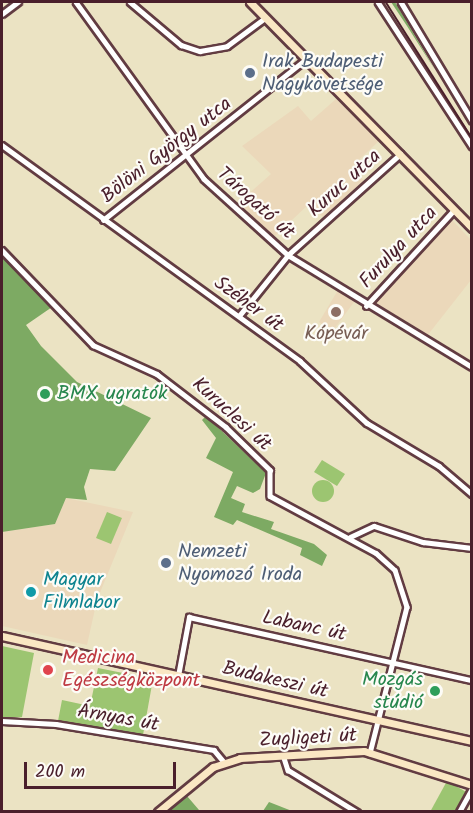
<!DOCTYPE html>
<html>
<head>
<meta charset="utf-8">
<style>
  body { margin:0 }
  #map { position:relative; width:473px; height:813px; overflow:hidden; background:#ebe3c3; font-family:Kalam,sans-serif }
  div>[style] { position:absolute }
  .built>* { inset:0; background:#ebd8ba }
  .green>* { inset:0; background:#9cc571 }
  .round { border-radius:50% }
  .forest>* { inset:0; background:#7daa63 }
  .roads { filter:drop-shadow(2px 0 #623c42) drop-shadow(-2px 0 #623c42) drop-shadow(0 2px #623c42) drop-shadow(0 -2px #623c42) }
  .street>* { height:4.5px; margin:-2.25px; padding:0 2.25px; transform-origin:2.25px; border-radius:2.25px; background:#fff }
  .secondary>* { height:7px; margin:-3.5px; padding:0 3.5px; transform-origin:3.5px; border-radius:3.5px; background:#fae7c3 }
  .tram>* { height:1.5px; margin:-0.75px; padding:0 0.75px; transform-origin:0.75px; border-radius:0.75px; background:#4a1f2b }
  .dots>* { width:16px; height:16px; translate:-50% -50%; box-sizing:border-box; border:3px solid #fdfcf7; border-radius:50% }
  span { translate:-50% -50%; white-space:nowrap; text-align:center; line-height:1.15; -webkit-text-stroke:4.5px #fdfcf7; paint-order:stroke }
  .service-label { font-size:20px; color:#4e5e75 }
  .left { translate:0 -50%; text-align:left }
  .street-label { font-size:20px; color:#4a1f2b }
  .education-label { font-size:20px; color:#785e54 }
  .leisure-label { font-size:20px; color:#27864d }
  .right { translate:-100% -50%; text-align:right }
  .culture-label { font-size:20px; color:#0d838f }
  .health-label { font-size:20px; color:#be3a42 }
  .frame { position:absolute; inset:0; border:3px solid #4a1f2b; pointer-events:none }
  .scale { position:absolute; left:24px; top:762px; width:152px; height:27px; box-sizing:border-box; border:3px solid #4a1f2b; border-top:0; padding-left:8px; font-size:18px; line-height:21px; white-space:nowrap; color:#4a1f2b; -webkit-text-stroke:4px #fdfcf7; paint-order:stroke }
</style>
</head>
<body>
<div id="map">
  <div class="built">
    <div style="clip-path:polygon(336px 99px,379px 141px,351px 167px,365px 182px,324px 218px,309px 204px,274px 237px,237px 204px,271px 174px,242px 146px,298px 106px,311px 121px)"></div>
    <div style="clip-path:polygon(451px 219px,471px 240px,471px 280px,427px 336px,373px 304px)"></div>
    <div style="clip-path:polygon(338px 290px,354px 302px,332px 332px,319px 322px)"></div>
    <div style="clip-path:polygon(66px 498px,133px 512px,97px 600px,87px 645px,2px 626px,2px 532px,55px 524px)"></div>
  </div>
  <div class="green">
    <div style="clip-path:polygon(322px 460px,345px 474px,337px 486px,314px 472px)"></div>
    <div class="round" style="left:312px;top:480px;width:22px;height:22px"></div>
    <div style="clip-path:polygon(107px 512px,122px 518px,111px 544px,96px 538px)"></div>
    <div style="clip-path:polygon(2px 646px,34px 653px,22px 717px,2px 718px)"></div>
    <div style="clip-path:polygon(98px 668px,153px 679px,143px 735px,58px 721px,62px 700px,90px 706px)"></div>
    <div style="clip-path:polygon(447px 781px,468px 793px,457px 811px,430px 812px)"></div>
  </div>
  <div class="forest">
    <div style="clip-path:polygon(391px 2px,395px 2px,435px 70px,407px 26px)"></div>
    <div style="clip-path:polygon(2px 250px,55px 305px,26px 325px,41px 346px,77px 382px,151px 418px,115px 471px,90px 469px,84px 487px,87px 500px,66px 498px,55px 524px,2px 532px)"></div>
    <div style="clip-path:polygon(206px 416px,266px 473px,260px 489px,253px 493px,237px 486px,231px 498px,245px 504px,242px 512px,274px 522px,271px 529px,314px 544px,327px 555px,322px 566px,300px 555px,302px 548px,237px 520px,233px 525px,214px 517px,233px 472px,206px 458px,216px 438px,202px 420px)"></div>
    <div style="clip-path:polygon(187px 796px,199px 810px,207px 811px,168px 811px)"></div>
    <div style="clip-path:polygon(269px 802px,292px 811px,263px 811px)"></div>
  </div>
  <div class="roads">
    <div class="street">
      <div style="left:76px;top:2px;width:218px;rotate:54.1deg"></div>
      <div style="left:204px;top:179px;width:113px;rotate:42.1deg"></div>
      <div style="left:288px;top:255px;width:215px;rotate:31.3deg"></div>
      <div style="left:130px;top:2px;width:67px;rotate:40.1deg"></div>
      <div style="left:181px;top:45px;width:20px;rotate:18deg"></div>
      <div style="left:200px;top:51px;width:27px;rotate:-10deg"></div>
      <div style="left:227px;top:46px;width:47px;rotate:-36.4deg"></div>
      <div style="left:378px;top:2px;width:172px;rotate:56.9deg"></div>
      <div style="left:401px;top:2px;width:138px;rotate:59deg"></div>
      <div style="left:2px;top:14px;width:20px;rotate:-37deg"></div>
      <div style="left:2px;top:145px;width:368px;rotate:35.9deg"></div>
      <div style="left:300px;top:361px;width:91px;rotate:42.8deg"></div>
      <div style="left:367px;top:423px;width:84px;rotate:30.8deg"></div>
      <div style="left:439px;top:466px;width:43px;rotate:40.3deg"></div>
      <div style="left:103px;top:220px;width:258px;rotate:-38.4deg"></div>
      <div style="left:2px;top:250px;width:132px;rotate:46.2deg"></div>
      <div style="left:93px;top:345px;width:70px;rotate:24.4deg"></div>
      <div style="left:157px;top:374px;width:87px;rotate:37.5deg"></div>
      <div style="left:226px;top:427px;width:62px;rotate:44.3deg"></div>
      <div style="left:270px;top:470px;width:26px;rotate:90deg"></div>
      <div style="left:270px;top:496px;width:120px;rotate:28.3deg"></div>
      <div style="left:376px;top:553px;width:25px;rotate:42deg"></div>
      <div style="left:395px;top:570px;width:39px;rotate:72deg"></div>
      <div style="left:407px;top:607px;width:151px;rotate:104.2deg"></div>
      <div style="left:366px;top:306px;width:130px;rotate:-47.5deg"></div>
      <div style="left:239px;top:316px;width:78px;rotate:-51.2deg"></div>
      <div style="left:288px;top:255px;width:151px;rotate:-42deg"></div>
      <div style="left:350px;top:537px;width:26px;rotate:-25deg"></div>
      <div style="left:374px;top:526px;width:52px;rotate:18.1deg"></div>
      <div style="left:423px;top:542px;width:49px;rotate:7deg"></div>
      <div style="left:178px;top:676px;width:60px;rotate:-79.4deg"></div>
      <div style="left:189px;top:617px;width:290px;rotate:12.6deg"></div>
      <div style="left:2px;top:721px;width:54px;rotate:3.2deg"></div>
      <div style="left:56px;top:724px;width:160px;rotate:9.3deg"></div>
      <div style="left:214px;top:750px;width:16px;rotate:50deg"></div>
      <div style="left:284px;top:758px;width:13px;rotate:72deg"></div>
      <div style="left:288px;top:770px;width:81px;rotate:31.3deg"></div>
      <div style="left:459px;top:812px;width:26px;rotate:-61deg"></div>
    </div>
    <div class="secondary">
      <div style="left:250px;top:2px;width:317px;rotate:45.5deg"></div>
      <div style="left:2px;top:636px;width:482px;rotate:12.6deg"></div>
      <div style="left:158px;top:812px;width:71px;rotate:-39.3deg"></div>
      <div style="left:213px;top:767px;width:28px;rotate:-18deg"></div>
      <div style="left:240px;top:758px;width:124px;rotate:-3.2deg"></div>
      <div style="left:364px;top:751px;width:113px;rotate:17.5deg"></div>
    </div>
  </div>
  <div class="tram">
    <div style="left:386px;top:2px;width:161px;rotate:57.7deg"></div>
  </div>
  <div class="dots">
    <div style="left:250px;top:73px;background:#5c6f8a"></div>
    <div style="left:336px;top:312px;background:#8d6e63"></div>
    <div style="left:45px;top:394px;background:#2e9e5b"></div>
    <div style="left:166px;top:563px;background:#5c6f8a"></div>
    <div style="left:31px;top:592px;background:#0f9aa8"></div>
    <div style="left:48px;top:670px;background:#e0444e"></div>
    <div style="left:435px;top:691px;background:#2e9e5b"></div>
  </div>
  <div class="service-label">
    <span class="left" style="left:262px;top:74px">Irak Budapesti<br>Nagykövetsége</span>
    <span class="left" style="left:178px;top:564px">Nemzeti<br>Nyomozó Iroda</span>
  </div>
  <div class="street-label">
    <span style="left:167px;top:151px;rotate:-38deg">Bölöni György utca</span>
    <span style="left:345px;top:184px;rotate:-42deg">Kuruc utca</span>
    <span style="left:255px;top:204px;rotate:42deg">Tárogató út</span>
    <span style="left:399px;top:248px;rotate:-47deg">Furulya utca</span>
    <span style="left:248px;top:305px;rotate:36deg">Széher út</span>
    <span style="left:231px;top:415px;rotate:42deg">Kuruclesi út</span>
    <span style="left:304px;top:627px;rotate:12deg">Labanc út</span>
    <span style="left:275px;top:681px;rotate:13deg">Budakeszi út</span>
    <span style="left:118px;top:719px;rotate:10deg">Árnyas út</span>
    <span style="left:308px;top:739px;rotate:-3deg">Zugligeti út</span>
  </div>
  <div class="education-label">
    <span style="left:336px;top:334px">Kópévár</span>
  </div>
  <div class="leisure-label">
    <span class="left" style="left:57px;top:394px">BMX ugratók</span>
    <span class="right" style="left:423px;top:692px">Mozgás<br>stúdió</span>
  </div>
  <div class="culture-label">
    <span class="left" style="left:43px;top:592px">Magyar<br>Filmlabor</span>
  </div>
  <div class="health-label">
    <span class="left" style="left:62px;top:670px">Medicina<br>Egészségközpont</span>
  </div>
  <div class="frame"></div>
  <div class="scale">200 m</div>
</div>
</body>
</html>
